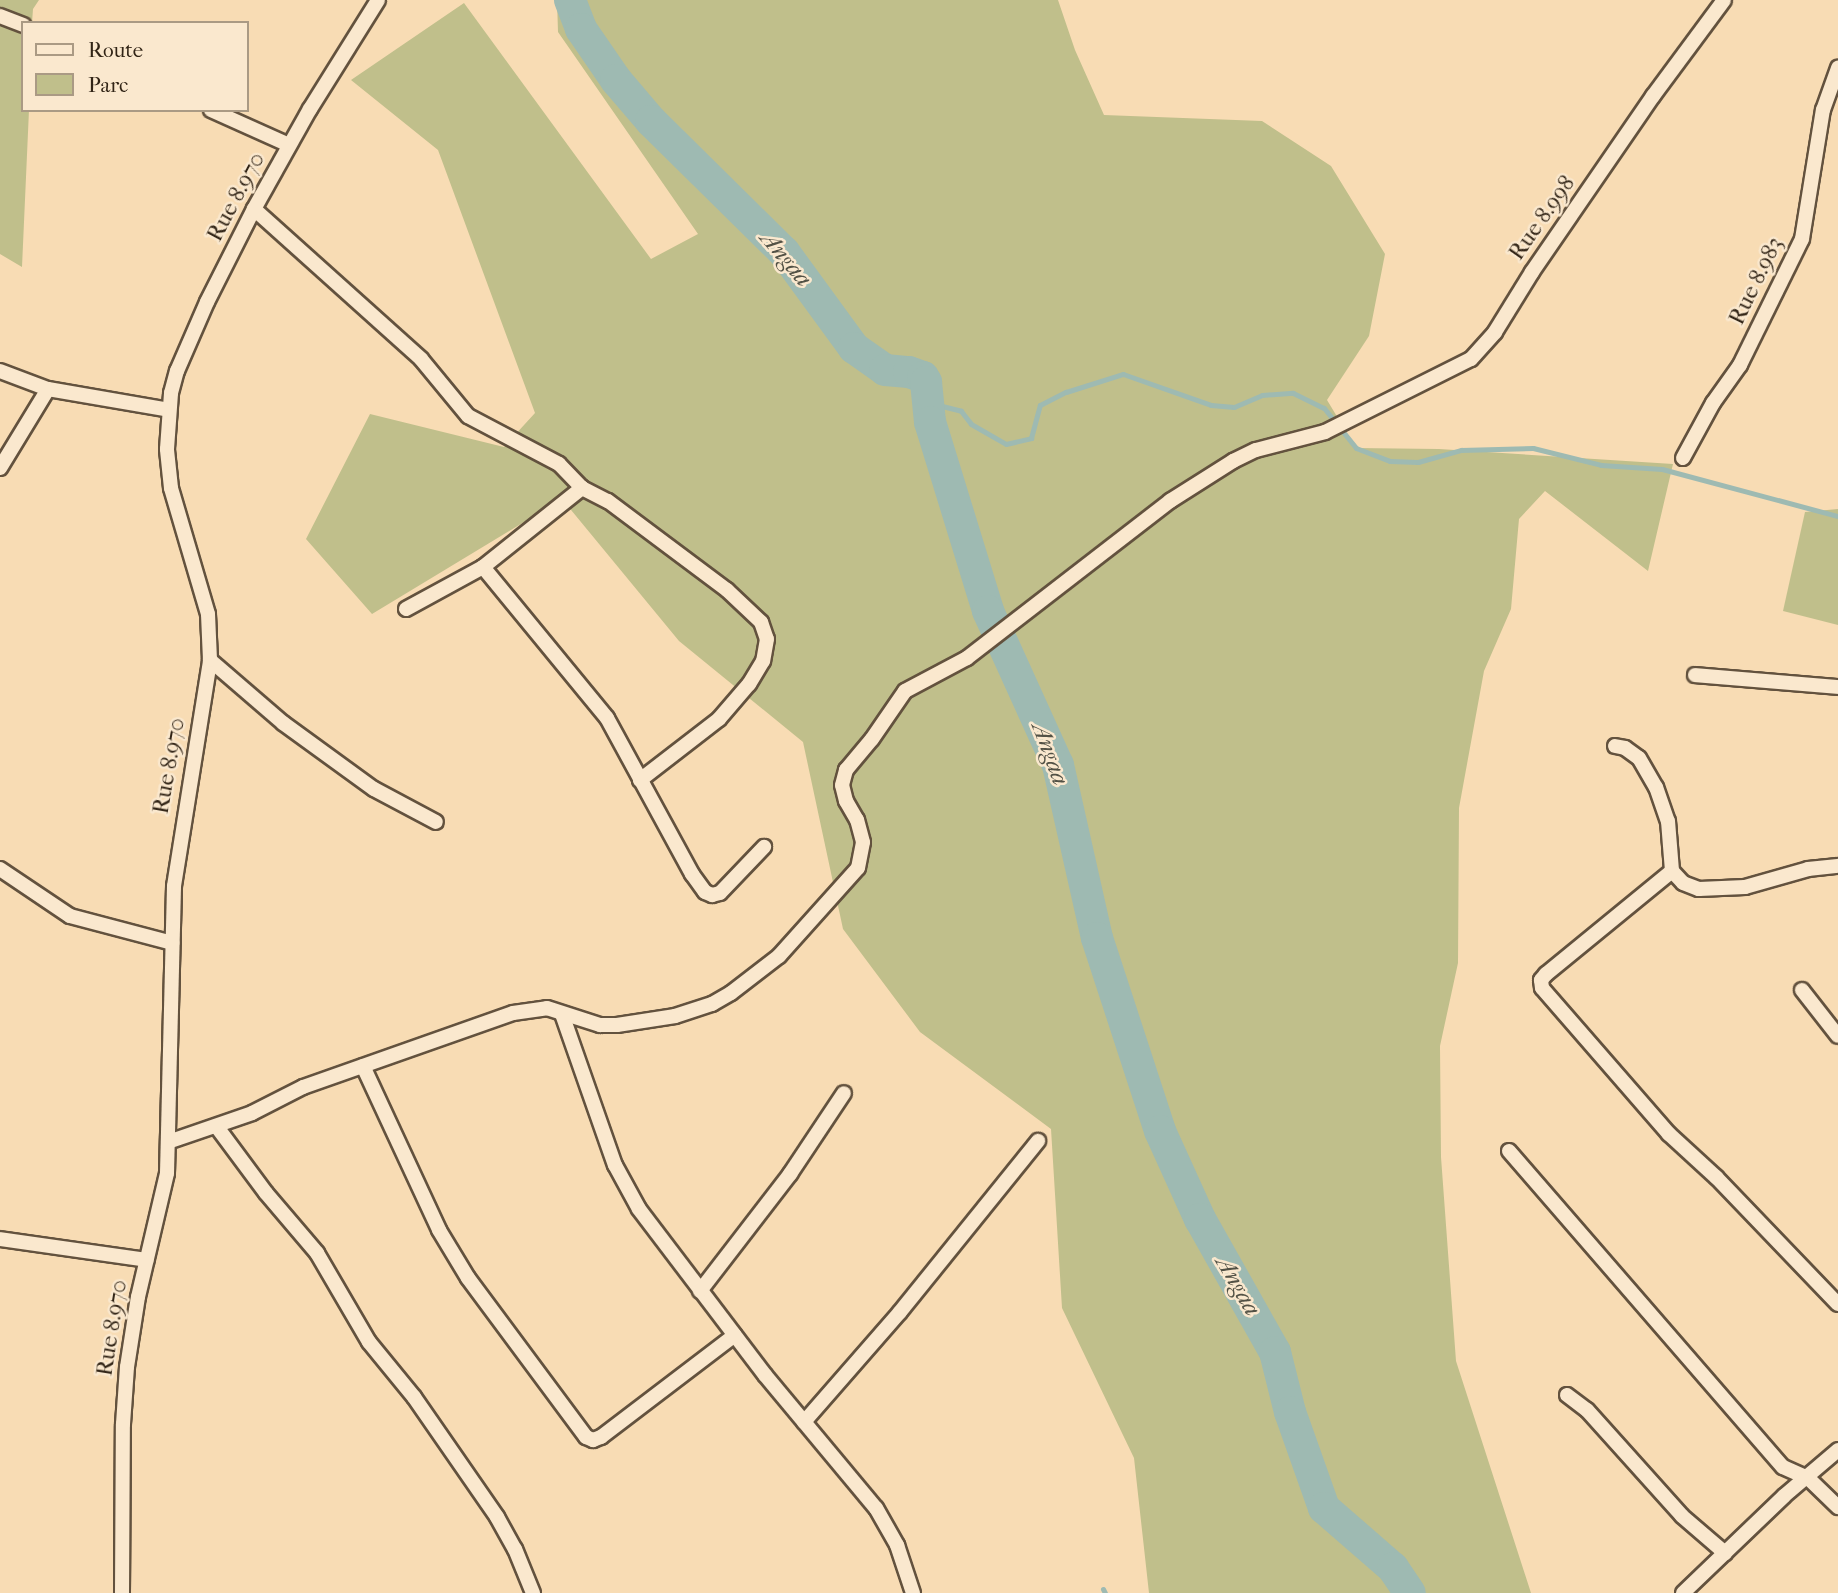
<!DOCTYPE html>
<html>
<head>
<meta charset="utf-8">
<style>
  body { margin:0 }
  #map { position:relative; width:1838px; height:1593px; overflow:hidden; background:#f8dcb4; font-family:"IM FELL French Canon",serif }
  div>[style] { position:absolute }
  .green>* { inset:0; background:#c0bf8b }
  .stream>* { height:5px; margin:-2.5px; padding:0 2.5px; transform-origin:2.5px; border-radius:2.5px; background:#9ebab2 }
  .river>* { height:32px; margin:-16px; padding:0 16px; transform-origin:16px; border-radius:16px; background:#9ebab2 }
  .roads { filter:drop-shadow(2px 0 #63523e) drop-shadow(-2px 0 #63523e) drop-shadow(0 2px #63523e) drop-shadow(0 -2px #63523e) }
  .street>* { height:14px; margin:-7px; padding:0 7px; transform-origin:7px; border-radius:7px; background:#fae8ce }
  span { translate:-50% -50%; white-space:nowrap; text-align:center; line-height:1.15; -webkit-text-stroke:5px #fae8ce; paint-order:stroke }
  .street-label { font-size:23px; color:#312416 }
  .water-label { font-size:24px; color:#525145; font-style:italic }
  .legend { position:absolute; left:21px; top:21px; width:228px; height:91px; box-sizing:border-box; background:#fae8ce; border:2px solid #aa9a84; margin:0; padding:9px 12px; list-style:none; font-size:21px; color:#312416 }
  .legend li { display:flex; align-items:center; gap:14px; height:35px }
  .legend b { width:35px; border:2px solid #aa9a84 }
</style>
</head>
<body>
<div id="map">
  <div class="green">
    <div style="clip-path:polygon(0 0,39px 0,33px 9px,32px 23px,23px 23px,23px 110px,29px 110px,22px 267px,0 254px)"></div>
    <div style="clip-path:polygon(557px 0,1058px 0,1075px 50px,1104px 115px,1262px 121px,1331px 166px,1385px 254px,1369px 336px,1327px 400px,1356px 448px,1439px 449px,1673px 464px,1648px 571px,1545px 491px,1519px 519px,1511px 609px,1484px 671px,1459px 808px,1458px 963px,1440px 1046px,1441px 1157px,1456px 1361px,1531px 1593px,1149px 1593px,1134px 1458px,1062px 1308px,1051px 1129px,920px 1032px,843px 929px,803px 742px,679px 641px,562px 499px,372px 614px,306px 539px,370px 414px,504px 447px,535px 413px,438px 150px,351px 80px,464px 3px,651px 259px,698px 234px,558px 32px)"></div>
    <div style="clip-path:polygon(1838px 509px,1838px 625px,1783px 611px,1805px 512px)"></div>
  </div>
  <div class="stream">
    <div style="left:930px;top:403px;width:32px;rotate:14deg"></div>
    <div style="left:961px;top:411px;width:16px;rotate:52deg"></div>
    <div style="left:971px;top:424px;width:40px;rotate:29.7deg"></div>
    <div style="left:1006px;top:444px;width:26px;rotate:-13deg"></div>
    <div style="left:1031px;top:438px;width:34px;rotate:-75deg"></div>
    <div style="left:1040px;top:405px;width:29px;rotate:-27deg"></div>
    <div style="left:1066px;top:392px;width:60px;rotate:-17.5deg"></div>
    <div style="left:1123px;top:374px;width:93px;rotate:19.4deg"></div>
    <div style="left:1211px;top:405px;width:23px;rotate:5deg"></div>
    <div style="left:1234px;top:407px;width:30px;rotate:-23deg"></div>
    <div style="left:1262px;top:395px;width:31px;rotate:-4deg"></div>
    <div style="left:1293px;top:393px;width:34px;rotate:26deg"></div>
    <div style="left:1324px;top:408px;width:51px;rotate:51.3deg"></div>
    <div style="left:1356px;top:448px;width:36px;rotate:21deg"></div>
    <div style="left:1390px;top:461px;width:28px;rotate:2deg"></div>
    <div style="left:1418px;top:462px;width:45px;rotate:-15.6deg"></div>
    <div style="left:1461px;top:450px;width:72px;rotate:-1.6deg"></div>
    <div style="left:1533px;top:448px;width:70px;rotate:14deg"></div>
    <div style="left:1601px;top:465px;width:61px;rotate:3.8deg"></div>
    <div style="left:1662px;top:469px;width:182px;rotate:15deg"></div>
    <div style="left:1103px;top:1589px;width:4px;rotate:63deg"></div>
  </div>
  <div class="river">
    <div style="left:570px;top:0;width:31px;rotate:69deg"></div>
    <div style="left:581px;top:29px;width:62px;rotate:55.5deg"></div>
    <div style="left:616px;top:80px;width:54px;rotate:49.5deg"></div>
    <div style="left:651px;top:121px;width:187px;rotate:44.6deg"></div>
    <div style="left:784px;top:252px;width:119px;rotate:53.9deg"></div>
    <div style="left:854px;top:348px;width:38px;rotate:35deg"></div>
    <div style="left:885px;top:370px;width:24px;rotate:5deg"></div>
    <div style="left:909px;top:372px;width:15px;rotate:20deg"></div>
    <div style="left:923px;top:377px;width:6px;rotate:59deg"></div>
    <div style="left:926px;top:382px;width:40px;rotate:84.3deg"></div>
    <div style="left:930px;top:422px;width:198px;rotate:72.9deg"></div>
    <div style="left:988px;top:611px;width:169px;rotate:65.6deg"></div>
    <div style="left:1058px;top:765px;width:177px;rotate:77.3deg"></div>
    <div style="left:1097px;top:938px;width:203px;rotate:71.9deg"></div>
    <div style="left:1160px;top:1131px;width:97px;rotate:65.6deg"></div>
    <div style="left:1200px;top:1219px;width:153px;rotate:60.6deg"></div>
    <div style="left:1275px;top:1352px;width:62px;rotate:76deg"></div>
    <div style="left:1290px;top:1412px;width:102px;rotate:70.5deg"></div>
    <div style="left:1324px;top:1508px;width:91px;rotate:41deg"></div>
    <div style="left:1393px;top:1568px;width:30px;rotate:56deg"></div>
  </div>
  <div class="roads">
    <div class="street">
      <div style="left:0;top:16px;width:25px;rotate:21deg"></div>
      <div style="left:211px;top:110px;width:85px;rotate:24.2deg"></div>
      <div style="left:254px;top:209px;width:224px;rotate:41.9deg"></div>
      <div style="left:421px;top:359px;width:74px;rotate:50.5deg"></div>
      <div style="left:468px;top:416px;width:103px;rotate:27.8deg"></div>
      <div style="left:559px;top:464px;width:33px;rotate:46deg"></div>
      <div style="left:582px;top:488px;width:29px;rotate:27deg"></div>
      <div style="left:608px;top:501px;width:149px;rotate:36.8deg"></div>
      <div style="left:727px;top:590px;width:47px;rotate:43.3deg"></div>
      <div style="left:761px;top:622px;width:18px;rotate:71deg"></div>
      <div style="left:767px;top:639px;width:22px;rotate:100deg"></div>
      <div style="left:763px;top:661px;width:27px;rotate:121deg"></div>
      <div style="left:749px;top:684px;width:46px;rotate:130.6deg"></div>
      <div style="left:719px;top:719px;width:100px;rotate:142.3deg"></div>
      <div style="left:0;top:371px;width:51px;rotate:20.6deg"></div>
      <div style="left:48px;top:389px;width:123px;rotate:9.8deg"></div>
      <div style="left:1683px;top:458px;width:63px;rotate:-61.4deg"></div>
      <div style="left:1713px;top:403px;width:47px;rotate:-54.6deg"></div>
      <div style="left:1740px;top:365px;width:140px;rotate:-63.8deg"></div>
      <div style="left:1802px;top:239px;width:131px;rotate:-80.8deg"></div>
      <div style="left:1823px;top:110px;width:45px;rotate:-70.3deg"></div>
      <div style="left:0;top:468px;width:92px;rotate:-58.7deg"></div>
      <div style="left:483px;top:567px;width:195px;rotate:50.6deg"></div>
      <div style="left:607px;top:718px;width:178px;rotate:61.4deg"></div>
      <div style="left:692px;top:874px;width:22px;rotate:54deg"></div>
      <div style="left:705px;top:892px;width:8px;rotate:23deg"></div>
      <div style="left:712px;top:895px;width:8px;rotate:-14deg"></div>
      <div style="left:720px;top:893px;width:64px;rotate:-46.3deg"></div>
      <div style="left:406px;top:609px;width:88px;rotate:-28.6deg"></div>
      <div style="left:483px;top:567px;width:127px;rotate:-38.6deg"></div>
      <div style="left:210px;top:660px;width:96px;rotate:40.8deg"></div>
      <div style="left:283px;top:723px;width:112px;rotate:36deg"></div>
      <div style="left:374px;top:789px;width:70px;rotate:28deg"></div>
      <div style="left:1695px;top:675px;width:144px;rotate:4.8deg"></div>
      <div style="left:1615px;top:746px;width:10px;rotate:11deg"></div>
      <div style="left:1625px;top:748px;width:17px;rotate:36deg"></div>
      <div style="left:1639px;top:758px;width:34px;rotate:60deg"></div>
      <div style="left:1656px;top:787px;width:36px;rotate:71deg"></div>
      <div style="left:1668px;top:821px;width:50px;rotate:85.4deg"></div>
      <div style="left:1672px;top:871px;width:16px;rotate:47deg"></div>
      <div style="left:1683px;top:883px;width:17px;rotate:21deg"></div>
      <div style="left:1699px;top:889px;width:46px;rotate:-2.5deg"></div>
      <div style="left:1745px;top:887px;width:66px;rotate:-15.9deg"></div>
      <div style="left:1808px;top:869px;width:30px;rotate:-6deg"></div>
      <div style="left:0;top:869px;width:84px;rotate:33.9deg"></div>
      <div style="left:70px;top:916px;width:106px;rotate:14.8deg"></div>
      <div style="left:1672px;top:871px;width:163px;rotate:140.7deg"></div>
      <div style="left:1546px;top:974px;width:8px;rotate:130deg"></div>
      <div style="left:1541px;top:980px;width:8px;rotate:83deg"></div>
      <div style="left:1542px;top:988px;width:194px;rotate:49deg"></div>
      <div style="left:1669px;top:1134px;width:64px;rotate:42.5deg"></div>
      <div style="left:1716px;top:1177px;width:176px;rotate:46.2deg"></div>
      <div style="left:1802px;top:990px;width:58px;rotate:52deg"></div>
      <div style="left:562px;top:1014px;width:160px;rotate:70.7deg"></div>
      <div style="left:615px;top:1165px;width:50px;rotate:61.4deg"></div>
      <div style="left:639px;top:1209px;width:208px;rotate:52.8deg"></div>
      <div style="left:765px;top:1375px;width:173px;rotate:50.2deg"></div>
      <div style="left:876px;top:1508px;width:43px;rotate:60.4deg"></div>
      <div style="left:897px;top:1545px;width:51px;rotate:71.6deg"></div>
      <div style="left:363px;top:1066px;width:181px;rotate:65.1deg"></div>
      <div style="left:439px;top:1230px;width:56px;rotate:58.9deg"></div>
      <div style="left:468px;top:1278px;width:198px;rotate:53.4deg"></div>
      <div style="left:586px;top:1437px;width:8px;rotate:23deg"></div>
      <div style="left:593px;top:1440px;width:9px;rotate:-21deg"></div>
      <div style="left:601px;top:1437px;width:168px;rotate:-37.3deg"></div>
      <div style="left:217px;top:1127px;width:82px;rotate:53.4deg"></div>
      <div style="left:266px;top:1193px;width:79px;rotate:49.6deg"></div>
      <div style="left:317px;top:1253px;width:103px;rotate:59.7deg"></div>
      <div style="left:369px;top:1342px;width:71px;rotate:50.7deg"></div>
      <div style="left:414px;top:1397px;width:146px;rotate:55.3deg"></div>
      <div style="left:497px;top:1517px;width:37px;rotate:61deg"></div>
      <div style="left:515px;top:1549px;width:48px;rotate:67.8deg"></div>
      <div style="left:168px;top:1142px;width:89px;rotate:-19deg"></div>
      <div style="left:252px;top:1113px;width:57px;rotate:-27deg"></div>
      <div style="left:303px;top:1087px;width:223px;rotate:-19.4deg"></div>
      <div style="left:513px;top:1013px;width:34px;rotate:-8deg"></div>
      <div style="left:547px;top:1008px;width:56px;rotate:17.8deg"></div>
      <div style="left:600px;top:1025px;width:17px"></div>
      <div style="left:617px;top:1025px;width:59px;rotate:-8.8deg"></div>
      <div style="left:675px;top:1016px;width:39px;rotate:-18deg"></div>
      <div style="left:712px;top:1004px;width:22px;rotate:-30deg"></div>
      <div style="left:731px;top:993px;width:61px;rotate:-37.6deg"></div>
      <div style="left:779px;top:956px;width:118px;rotate:-48.1deg"></div>
      <div style="left:858px;top:868px;width:26px;rotate:-79deg"></div>
      <div style="left:863px;top:842px;width:23px;rotate:-105deg"></div>
      <div style="left:857px;top:820px;width:22px;rotate:-120deg"></div>
      <div style="left:846px;top:801px;width:16px;rotate:-104deg"></div>
      <div style="left:842px;top:785px;width:16px;rotate:-75deg"></div>
      <div style="left:846px;top:770px;width:40px;rotate:-50deg"></div>
      <div style="left:872px;top:739px;width:58px;rotate:-55.5deg"></div>
      <div style="left:905px;top:691px;width:70px;rotate:-28deg"></div>
      <div style="left:967px;top:658px;width:257px;rotate:-37.7deg"></div>
      <div style="left:1170px;top:501px;width:75px;rotate:-32.4deg"></div>
      <div style="left:1233px;top:461px;width:25px;rotate:-26deg"></div>
      <div style="left:1256px;top:450px;width:71px;rotate:-14.6deg"></div>
      <div style="left:1325px;top:432px;width:163px;rotate:-26.6deg"></div>
      <div style="left:1471px;top:359px;width:36px;rotate:-48deg"></div>
      <div style="left:1495px;top:332px;width:70px;rotate:-58.3deg"></div>
      <div style="left:1532px;top:272px;width:214px;rotate:-55.5deg"></div>
      <div style="left:1653px;top:96px;width:119px;rotate:-53.5deg"></div>
      <div style="left:1509px;top:1151px;width:418px;rotate:49.1deg"></div>
      <div style="left:1783px;top:1467px;width:27px;rotate:24deg"></div>
      <div style="left:1808px;top:1478px;width:42px;rotate:44deg"></div>
      <div style="left:0;top:1239px;width:148px;rotate:8.1deg"></div>
      <div style="left:700px;top:1291px;width:148px;rotate:-52.4deg"></div>
      <div style="left:790px;top:1174px;width:97px;rotate:-56.3deg"></div>
      <div style="left:1567px;top:1395px;width:25px;rotate:37deg"></div>
      <div style="left:1587px;top:1410px;width:142px;rotate:48.1deg"></div>
      <div style="left:1682px;top:1516px;width:57px;rotate:40.7deg"></div>
      <div style="left:804px;top:1422px;width:146px;rotate:-48.9deg"></div>
      <div style="left:900px;top:1312px;width:220px;rotate:-51.1deg"></div>
      <div style="left:122px;top:1593px;width:169px;rotate:-89.7deg"></div>
      <div style="left:123px;top:1424px;width:57px;rotate:-86deg"></div>
      <div style="left:127px;top:1367px;width:71px;rotate:-81.1deg"></div>
      <div style="left:138px;top:1297px;width:127px;rotate:-76.8deg"></div>
      <div style="left:167px;top:1173px;width:287px;rotate:-88.6deg"></div>
      <div style="left:174px;top:886px;width:229px;rotate:-80.9deg"></div>
      <div style="left:210px;top:660px;width:46px;rotate:-92.5deg"></div>
      <div style="left:208px;top:614px;width:131px;rotate:-106.4deg"></div>
      <div style="left:171px;top:488px;width:39px;rotate:-96deg"></div>
      <div style="left:167px;top:449px;width:56px;rotate:-85.9deg"></div>
      <div style="left:171px;top:393px;width:23px;rotate:-75deg"></div>
      <div style="left:177px;top:371px;width:75px;rotate:-66.5deg"></div>
      <div style="left:207px;top:302px;width:104px;rotate:-63.2deg"></div>
      <div style="left:254px;top:209px;width:115px;rotate:-60.8deg"></div>
      <div style="left:310px;top:109px;width:128px;rotate:-58deg"></div>
      <div style="left:1683px;top:1593px;width:140px;rotate:-43.8deg"></div>
      <div style="left:1784px;top:1496px;width:71px;rotate:-40.4deg"></div>
    </div>
  </div>
  <div class="street-label">
    <span style="left:236px;top:197px;rotate:-62deg">Rue 8.970</span>
    <span style="left:1542px;top:218px;rotate:-55deg">Rue 8.998</span>
    <span style="left:1756px;top:281px;rotate:-64deg">Rue 8.983</span>
    <span style="left:169px;top:766px;rotate:-80deg">Rue 8.970</span>
    <span style="left:112px;top:1328px;rotate:-81deg">Rue 8.970</span>
  </div>
  <div class="water-label">
    <span style="left:786px;top:259px;rotate:50deg">Angaa</span>
    <span style="left:1050px;top:754px;rotate:70deg">Angaa</span>
    <span style="left:1238px;top:1286px;rotate:60deg">Angaa</span>
  </div>
  <ul class="legend">
  <li><b style="height:9px;background:#fae8ce"></b>Route</li>
  <li><b style="height:19px;background:#c0bf8b"></b>Parc</li>
  </ul>
</div>
</body>
</html>
